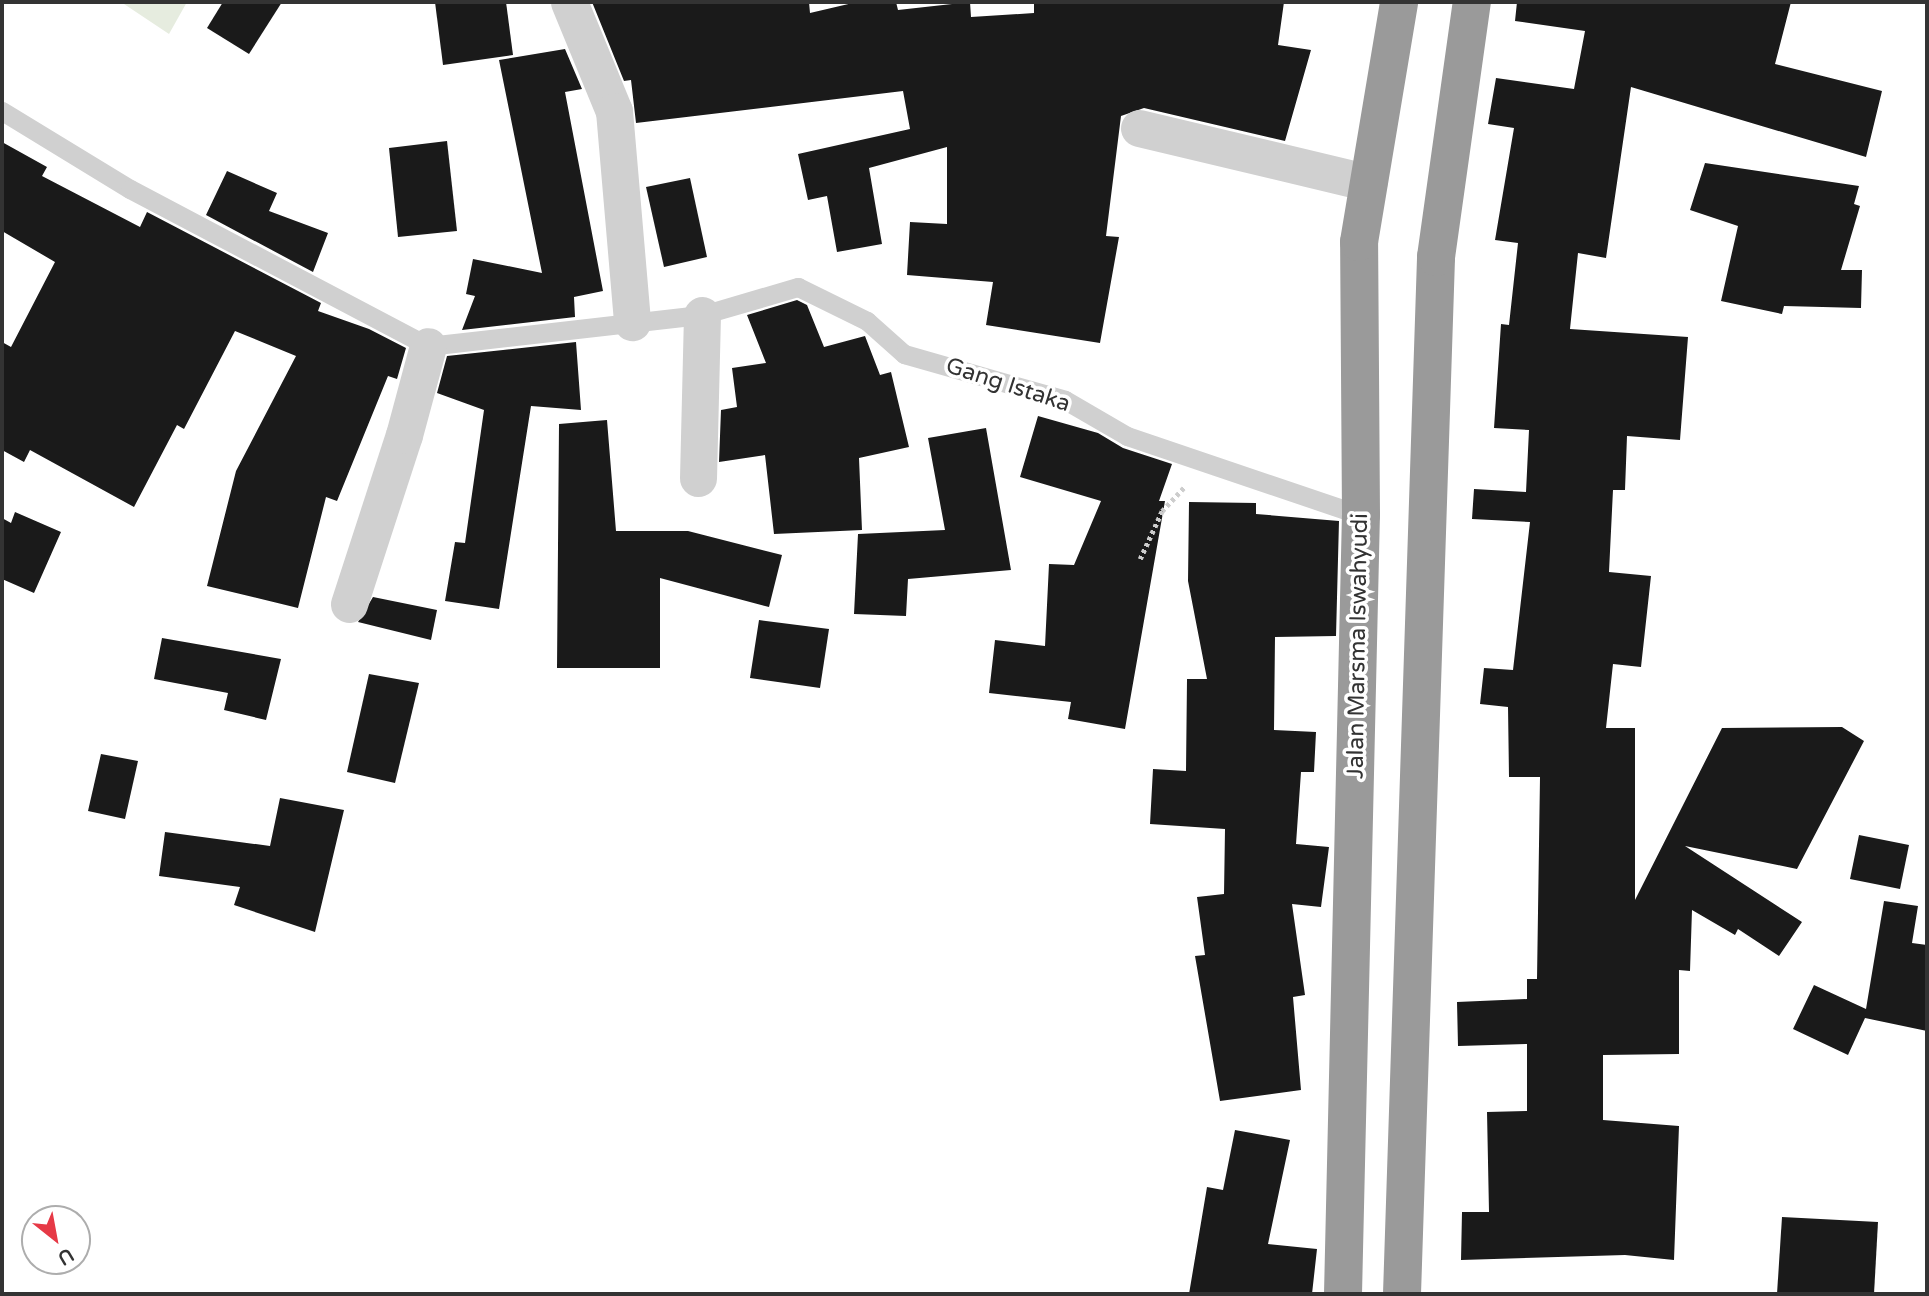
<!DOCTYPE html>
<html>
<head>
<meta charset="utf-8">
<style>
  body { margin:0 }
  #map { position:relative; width:1929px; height:1296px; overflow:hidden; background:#fff; font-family:"Varela Round",sans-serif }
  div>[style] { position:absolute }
  .green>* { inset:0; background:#e6ecdf }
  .building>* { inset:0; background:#1a1a1a }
  .path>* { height:4.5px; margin-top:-2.25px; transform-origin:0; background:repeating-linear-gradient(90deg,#cdcdcd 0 3.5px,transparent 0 7px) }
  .lane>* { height:19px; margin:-9.5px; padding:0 9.5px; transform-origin:9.5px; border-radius:9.5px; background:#d0d0d0 }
  .street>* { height:37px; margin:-18.5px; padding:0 18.5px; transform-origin:18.5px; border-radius:18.5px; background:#d0d0d0 }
  .highway>* { height:38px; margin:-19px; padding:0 19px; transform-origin:19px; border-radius:19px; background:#9a9a9a }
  span { translate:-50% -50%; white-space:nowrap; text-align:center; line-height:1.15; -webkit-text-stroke:7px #fff; paint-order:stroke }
  .street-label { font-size:23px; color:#333 }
  .frame { position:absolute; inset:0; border:4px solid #333; pointer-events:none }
  .north { position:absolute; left:21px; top:1205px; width:70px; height:70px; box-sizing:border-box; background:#fff; border:2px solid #adadad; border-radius:50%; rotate:149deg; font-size:19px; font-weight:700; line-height:28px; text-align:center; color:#333 }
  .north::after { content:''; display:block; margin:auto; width:24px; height:32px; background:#e63946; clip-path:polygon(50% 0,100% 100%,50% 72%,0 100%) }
</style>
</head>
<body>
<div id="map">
  <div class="green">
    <div style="clip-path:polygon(121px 2px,187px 2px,169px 34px)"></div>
  </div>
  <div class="building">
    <div style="clip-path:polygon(223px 2px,282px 2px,249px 54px,207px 28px)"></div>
    <div style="clip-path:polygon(435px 2px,506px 2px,513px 55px,443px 65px)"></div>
    <div style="clip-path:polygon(592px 2px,809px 2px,810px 13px,857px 2px,896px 2px,898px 10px,970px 2px,971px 17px,1034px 13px,1034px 2px,1284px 2px,1278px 45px,1311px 50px,1285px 141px,1144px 108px,1121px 116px,1106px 236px,1119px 237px,1100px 343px,986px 325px,993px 282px,907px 275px,910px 222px,947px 224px,947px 147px,869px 168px,882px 244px,837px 252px,827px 196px,808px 200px,798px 154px,910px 129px,903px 91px,636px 123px,631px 80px,624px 81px)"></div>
    <div style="clip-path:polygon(1517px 2px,1791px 2px,1775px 64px,1882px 91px,1866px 157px,1631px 87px,1606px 258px,1578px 253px,1570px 329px,1688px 337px,1680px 440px,1627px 436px,1625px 490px,1613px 490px,1609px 572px,1651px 576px,1641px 667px,1613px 664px,1606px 728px,1635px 728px,1635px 900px,1722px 728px,1842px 727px,1864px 741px,1797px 869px,1685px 846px,1802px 922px,1779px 956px,1738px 929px,1735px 935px,1692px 910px,1690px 971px,1679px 970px,1679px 1054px,1603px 1055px,1603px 1120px,1679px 1126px,1674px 1260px,1625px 1255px,1461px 1260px,1462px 1212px,1489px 1212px,1487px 1112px,1527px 1111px,1527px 1044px,1458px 1046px,1457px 1002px,1527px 999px,1527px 979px,1537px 979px,1540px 777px,1509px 777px,1508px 707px,1480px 704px,1484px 668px,1513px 670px,1530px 522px,1472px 519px,1474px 489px,1526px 492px,1529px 430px,1494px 428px,1501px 324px,1509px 325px,1518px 243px,1495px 240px,1514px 128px,1488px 124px,1496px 78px,1574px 89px,1585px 31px,1515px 21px)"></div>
    <div style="clip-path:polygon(565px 49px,582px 89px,565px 92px,603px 291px,574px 297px,575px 317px,462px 330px,475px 296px,466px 294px,473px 259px,542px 273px,499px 60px)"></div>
    <div style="clip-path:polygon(447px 141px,457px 231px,398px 237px,389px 148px)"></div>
    <div style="clip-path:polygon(2px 142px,47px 167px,42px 176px,140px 227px,147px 212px,321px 303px,318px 311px,369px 329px,406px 348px,397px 379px,388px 376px,337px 501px,326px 497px,298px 608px,207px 586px,236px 471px,296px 356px,235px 331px,184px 429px,177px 425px,134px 507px,30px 450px,24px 462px,2px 450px,2px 342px,11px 347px,55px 262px,2px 231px)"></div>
    <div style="clip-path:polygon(1705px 163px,1859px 186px,1854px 204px,1860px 206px,1841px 270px,1862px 270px,1861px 308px,1784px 306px,1782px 314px,1721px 301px,1738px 226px,1690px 210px)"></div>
    <div style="clip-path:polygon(227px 171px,277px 193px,269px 211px,328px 233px,313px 272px,206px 215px)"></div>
    <div style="clip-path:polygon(690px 178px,707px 257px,664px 267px,646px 187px)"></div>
    <div style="clip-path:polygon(797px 300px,807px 305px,824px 347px,865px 336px,880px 375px,891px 372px,909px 447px,859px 458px,862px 530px,774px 534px,765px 455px,719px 462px,721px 410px,737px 407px,732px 368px,766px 363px,747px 315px)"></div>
    <div style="clip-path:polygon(576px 342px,581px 410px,531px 406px,499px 609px,445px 601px,455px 542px,465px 543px,484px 410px,437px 393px,447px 356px)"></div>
    <div style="clip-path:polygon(1038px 416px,1098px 433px,1123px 448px,1172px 464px,1159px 501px,1165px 501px,1125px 729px,1068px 719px,1071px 702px,989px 693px,995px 640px,1045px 646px,1049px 564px,1074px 565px,1101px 501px,1020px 477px)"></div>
    <div style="clip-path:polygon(607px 420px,616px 531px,688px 531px,782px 555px,769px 607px,660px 578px,660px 668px,557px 668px,559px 424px)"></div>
    <div style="clip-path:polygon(986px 428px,1011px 570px,908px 579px,906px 616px,854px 614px,858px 534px,945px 530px,928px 438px)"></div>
    <div style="clip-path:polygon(1189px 502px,1256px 503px,1256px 514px,1339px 521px,1336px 636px,1275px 637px,1274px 730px,1316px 732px,1314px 772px,1301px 772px,1296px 844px,1329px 847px,1321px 907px,1292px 904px,1305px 995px,1293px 997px,1301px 1090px,1220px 1101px,1195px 956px,1205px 955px,1197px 897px,1224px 894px,1225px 829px,1150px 824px,1153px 769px,1186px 771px,1187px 679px,1207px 679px,1188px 581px)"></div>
    <div style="clip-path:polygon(15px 512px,61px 532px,34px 593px,2px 579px,2px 518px,11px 523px)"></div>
    <div style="clip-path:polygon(373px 597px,437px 610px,431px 640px,358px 622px)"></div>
    <div style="clip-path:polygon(759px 620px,829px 629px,820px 688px,750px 678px)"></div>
    <div style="clip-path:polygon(162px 638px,281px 659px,266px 720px,224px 710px,228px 693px,154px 679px)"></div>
    <div style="clip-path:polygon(369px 674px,419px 683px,395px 783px,347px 772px)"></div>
    <div style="clip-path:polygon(101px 754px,138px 761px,125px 819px,88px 811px)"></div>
    <div style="clip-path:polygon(280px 798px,344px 810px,315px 932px,234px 905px,240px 887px,159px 876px,165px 832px,270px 846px)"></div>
    <div style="clip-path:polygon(1859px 835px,1909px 845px,1900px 889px,1850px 879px)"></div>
    <div style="clip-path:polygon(1884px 901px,1918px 906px,1912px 943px,1927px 945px,1927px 1031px,1865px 1018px,1848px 1055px,1793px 1029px,1814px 985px,1866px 1009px)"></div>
    <div style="clip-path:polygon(1235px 1130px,1290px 1140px,1268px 1244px,1317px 1249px,1312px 1294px,1189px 1294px,1207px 1187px,1223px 1190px)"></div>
    <div style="clip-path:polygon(1782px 1217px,1878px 1222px,1874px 1294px,1777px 1294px)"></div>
  </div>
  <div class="path">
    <div style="left:1140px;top:559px;width:53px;rotate:-65.4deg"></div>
    <div style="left:1162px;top:511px;width:34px;rotate:-47deg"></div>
  </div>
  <div class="lane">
    <div style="left:2px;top:111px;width:150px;rotate:31.4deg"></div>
    <div style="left:130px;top:189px;width:337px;rotate:27.8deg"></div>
    <div style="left:428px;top:346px;width:276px;rotate:-6.5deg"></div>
    <div style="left:702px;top:315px;width:100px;rotate:-16.3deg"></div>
    <div style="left:798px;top:287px;width:77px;rotate:26.2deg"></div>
    <div style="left:867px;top:321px;width:50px;rotate:41.7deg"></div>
    <div style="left:904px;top:354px;width:167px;rotate:15.9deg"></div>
    <div style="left:1065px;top:400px;width:72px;rotate:30.1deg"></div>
    <div style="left:1127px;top:436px;width:247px;rotate:18.7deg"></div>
  </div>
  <div class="street">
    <div style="left:569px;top:2px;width:118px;rotate:67.6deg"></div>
    <div style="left:614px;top:111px;width:212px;rotate:85.1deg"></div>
    <div style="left:1139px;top:128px;width:236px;rotate:13.4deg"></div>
    <div style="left:698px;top:478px;width:163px;rotate:-88.6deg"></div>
    <div style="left:349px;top:604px;width:178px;rotate:-72deg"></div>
    <div style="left:404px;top:435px;width:92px;rotate:-74.9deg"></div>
  </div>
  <div class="highway">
    <div style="left:1343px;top:1294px;width:779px;rotate:-88.68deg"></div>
    <div style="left:1361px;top:515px;width:273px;rotate:-90.4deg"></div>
    <div style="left:1359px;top:242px;width:243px;rotate:-80.5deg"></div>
    <div style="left:1402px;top:1294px;width:1038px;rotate:-88.12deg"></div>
    <div style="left:1436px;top:257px;width:258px;rotate:-82deg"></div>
  </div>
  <div class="street-label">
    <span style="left:1008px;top:385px;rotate:18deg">Gang Istaka</span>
    <span style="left:1358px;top:646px;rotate:-89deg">Jalan Marsma Iswahyudi</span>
  </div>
  <div class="frame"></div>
  <div class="north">U</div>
</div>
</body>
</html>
